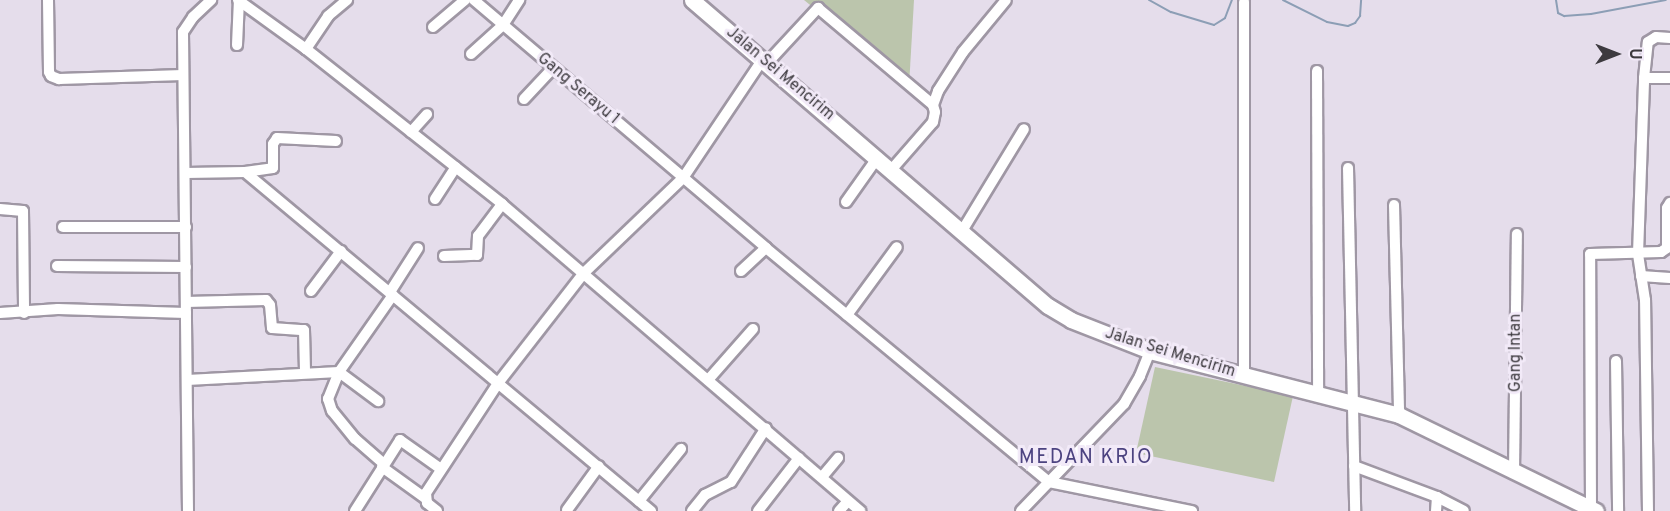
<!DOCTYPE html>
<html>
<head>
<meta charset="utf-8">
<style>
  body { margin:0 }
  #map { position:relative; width:1670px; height:511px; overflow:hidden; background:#e5ddeb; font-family:Overpass,sans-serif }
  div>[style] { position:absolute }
  .green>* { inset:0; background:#bbc5ac }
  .stream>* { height:2px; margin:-1px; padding:0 1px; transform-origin:1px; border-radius:1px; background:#8c9eb5 }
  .roads { filter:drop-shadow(2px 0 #9f97a4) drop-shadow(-2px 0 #9f97a4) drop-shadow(0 2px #9f97a4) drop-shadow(0 -2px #9f97a4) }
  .street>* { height:10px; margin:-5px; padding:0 5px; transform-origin:5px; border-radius:5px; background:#fff }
  .secondary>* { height:15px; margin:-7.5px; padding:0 7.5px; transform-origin:7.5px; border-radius:7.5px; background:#fff }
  span { translate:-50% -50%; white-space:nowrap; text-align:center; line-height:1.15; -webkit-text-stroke:6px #f2eaf8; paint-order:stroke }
  .street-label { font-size:16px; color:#3d3a3f }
  .quarter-label { font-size:20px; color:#4c4380; letter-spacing:1.5px }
  .north { position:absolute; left:1586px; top:24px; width:60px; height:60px; -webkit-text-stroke:4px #f2eaf8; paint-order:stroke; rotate:90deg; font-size:16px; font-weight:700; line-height:24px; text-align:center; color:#3d3a3f }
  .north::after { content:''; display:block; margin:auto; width:21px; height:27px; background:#3d3a3f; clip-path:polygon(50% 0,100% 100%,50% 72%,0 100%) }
</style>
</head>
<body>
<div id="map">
  <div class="green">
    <div style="clip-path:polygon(804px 0,914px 0,909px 86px)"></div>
    <div style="clip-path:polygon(1155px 367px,1293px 396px,1274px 482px,1136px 453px)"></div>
  </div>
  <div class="stream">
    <div style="left:1149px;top:0;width:25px;rotate:29deg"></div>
    <div style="left:1171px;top:12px;width:45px;rotate:16.8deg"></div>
    <div style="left:1214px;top:25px;width:13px;rotate:-32deg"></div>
    <div style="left:1225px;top:18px;width:19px;rotate:-69deg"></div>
    <div style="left:1283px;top:0;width:49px;rotate:26.6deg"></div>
    <div style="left:1327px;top:22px;width:21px;rotate:11deg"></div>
    <div style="left:1348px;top:26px;width:8px;rotate:-23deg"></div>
    <div style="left:1355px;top:23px;width:9px;rotate:-54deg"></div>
    <div style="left:1360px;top:16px;width:16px;rotate:-86deg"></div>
    <div style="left:1556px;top:0;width:13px;rotate:81deg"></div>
    <div style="left:1558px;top:13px;width:7px;rotate:27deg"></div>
    <div style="left:1564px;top:16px;width:27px;rotate:-4deg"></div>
    <div style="left:1591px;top:14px;width:76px;rotate:-10.6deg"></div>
  </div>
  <div class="roads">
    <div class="street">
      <div style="left:48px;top:0;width:72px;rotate:89.2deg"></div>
      <div style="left:49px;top:72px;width:4px;rotate:63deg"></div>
      <div style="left:51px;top:76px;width:9px;rotate:21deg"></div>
      <div style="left:59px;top:79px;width:124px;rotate:-1.8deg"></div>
      <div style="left:238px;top:0;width:84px;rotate:35.8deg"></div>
      <div style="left:306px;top:49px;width:250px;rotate:38.3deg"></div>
      <div style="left:502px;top:204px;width:472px;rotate:40.6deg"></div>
      <div style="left:474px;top:0;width:383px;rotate:40.3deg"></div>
      <div style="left:766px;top:248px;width:367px;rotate:39.6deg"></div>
      <div style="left:1049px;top:482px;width:146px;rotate:11.5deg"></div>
      <div style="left:1244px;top:2px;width:374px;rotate:90deg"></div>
      <div style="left:433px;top:27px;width:42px;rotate:-40.2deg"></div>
      <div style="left:237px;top:45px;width:45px;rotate:-87.5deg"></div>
      <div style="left:306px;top:49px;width:40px;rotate:-56deg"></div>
      <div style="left:328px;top:16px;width:25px;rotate:-40deg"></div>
      <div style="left:471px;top:54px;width:43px;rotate:-42.2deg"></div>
      <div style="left:503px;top:25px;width:30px;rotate:-57deg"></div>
      <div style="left:768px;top:62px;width:74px;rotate:-47.2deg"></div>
      <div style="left:818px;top:8px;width:150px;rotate:40.1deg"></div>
      <div style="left:933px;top:105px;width:15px;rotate:-70deg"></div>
      <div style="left:938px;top:91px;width:46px;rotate:-57.3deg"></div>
      <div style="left:963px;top:52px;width:67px;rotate:-50.4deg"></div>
      <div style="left:1317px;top:71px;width:322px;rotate:89.8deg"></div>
      <div style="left:1644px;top:78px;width:26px"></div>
      <div style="left:524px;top:99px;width:42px;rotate:-46.9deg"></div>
      <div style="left:411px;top:132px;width:24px;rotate:-48deg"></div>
      <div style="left:1348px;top:168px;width:343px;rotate:88.8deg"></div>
      <div style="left:892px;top:169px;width:62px;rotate:-48.9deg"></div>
      <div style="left:933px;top:122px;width:10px;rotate:-79deg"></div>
      <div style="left:935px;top:112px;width:7px;rotate:-106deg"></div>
      <div style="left:245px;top:172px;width:28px;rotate:-8deg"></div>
      <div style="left:273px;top:168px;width:24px;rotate:-90deg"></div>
      <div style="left:273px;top:144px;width:7px;rotate:-56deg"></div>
      <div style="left:277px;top:138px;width:59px;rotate:2.9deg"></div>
      <div style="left:186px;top:173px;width:59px;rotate:-1deg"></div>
      <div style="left:245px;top:172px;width:529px;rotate:39.86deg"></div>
      <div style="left:435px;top:199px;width:38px;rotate:-57deg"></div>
      <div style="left:846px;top:202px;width:55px;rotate:-54.6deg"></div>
      <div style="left:1394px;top:205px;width:210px;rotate:88.6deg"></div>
      <div style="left:0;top:209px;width:23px;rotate:5deg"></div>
      <div style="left:23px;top:211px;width:102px;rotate:89.4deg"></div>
      <div style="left:63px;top:227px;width:123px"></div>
      <div style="left:962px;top:231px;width:119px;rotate:-58.7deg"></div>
      <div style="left:444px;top:256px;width:33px;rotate:-2deg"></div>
      <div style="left:477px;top:255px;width:19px;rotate:-87deg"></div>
      <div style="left:478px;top:236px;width:40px;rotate:-53deg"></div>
      <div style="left:57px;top:266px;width:129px;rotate:0.4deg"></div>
      <div style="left:741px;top:271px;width:34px;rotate:-43deg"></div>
      <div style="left:1641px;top:276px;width:29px;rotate:4deg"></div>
      <div style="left:311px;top:291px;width:50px;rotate:-53.1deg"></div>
      <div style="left:390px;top:292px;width:52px;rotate:-57.5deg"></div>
      <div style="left:186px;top:302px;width:80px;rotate:-1.4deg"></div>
      <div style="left:266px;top:300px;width:6px;rotate:51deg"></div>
      <div style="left:270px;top:305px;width:23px;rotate:85deg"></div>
      <div style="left:272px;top:328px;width:32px;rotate:4deg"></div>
      <div style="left:304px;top:330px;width:42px;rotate:88.6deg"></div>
      <div style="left:0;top:313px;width:58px;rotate:-3.9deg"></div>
      <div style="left:58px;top:309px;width:128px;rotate:1.8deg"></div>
      <div style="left:847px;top:315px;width:84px;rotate:-53.7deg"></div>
      <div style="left:1616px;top:361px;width:150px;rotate:89.2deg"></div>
      <div style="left:187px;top:380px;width:152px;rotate:-3deg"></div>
      <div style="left:339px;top:372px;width:49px;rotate:36.6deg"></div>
      <div style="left:708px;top:380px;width:68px;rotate:-48.6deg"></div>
      <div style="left:384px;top:464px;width:38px;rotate:-139deg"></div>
      <div style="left:355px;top:439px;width:36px;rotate:-129deg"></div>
      <div style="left:332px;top:411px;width:13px;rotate:-108deg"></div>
      <div style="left:328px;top:399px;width:29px;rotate:-68deg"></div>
      <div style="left:339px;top:372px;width:94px;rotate:-55deg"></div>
      <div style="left:1354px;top:466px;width:89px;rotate:20.5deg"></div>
      <div style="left:1437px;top:497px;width:30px;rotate:27deg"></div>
      <div style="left:382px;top:467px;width:53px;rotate:35.8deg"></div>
      <div style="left:1514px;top:472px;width:238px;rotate:-89.3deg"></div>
      <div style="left:822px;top:477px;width:25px;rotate:-50deg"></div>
      <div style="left:639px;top:501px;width:67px;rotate:-51.1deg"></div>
      <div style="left:1591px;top:508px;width:254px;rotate:-90.2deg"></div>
      <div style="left:1590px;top:254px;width:71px;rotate:-1.6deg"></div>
      <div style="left:1661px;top:252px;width:7px;rotate:-34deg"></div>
      <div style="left:1667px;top:248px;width:40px;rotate:-90deg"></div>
      <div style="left:1667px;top:208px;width:6px;rotate:-59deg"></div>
      <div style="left:567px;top:510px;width:54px;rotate:-54deg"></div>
      <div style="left:188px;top:511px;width:479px;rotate:-90.6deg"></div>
      <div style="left:183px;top:32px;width:18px;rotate:-56deg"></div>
      <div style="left:193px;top:17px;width:25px;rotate:-43deg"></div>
      <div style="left:355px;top:511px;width:84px;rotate:-57.6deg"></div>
      <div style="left:400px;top:440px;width:50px;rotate:35.3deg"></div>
      <div style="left:437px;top:511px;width:13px;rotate:-141deg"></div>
      <div style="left:427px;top:503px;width:10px;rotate:-96deg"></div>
      <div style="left:426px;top:493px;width:133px;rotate:-56.7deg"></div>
      <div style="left:499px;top:382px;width:138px;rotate:-52.1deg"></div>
      <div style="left:584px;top:273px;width:137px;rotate:-43.8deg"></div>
      <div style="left:683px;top:178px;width:143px;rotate:-56.1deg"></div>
      <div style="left:692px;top:511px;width:21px;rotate:-51deg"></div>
      <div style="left:705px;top:495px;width:29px;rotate:-27deg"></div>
      <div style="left:731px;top:482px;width:64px;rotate:-57.1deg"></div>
      <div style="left:758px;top:511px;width:67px;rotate:-52.3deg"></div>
      <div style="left:839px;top:511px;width:13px;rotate:-48deg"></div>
      <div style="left:1021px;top:511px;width:149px;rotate:-46.1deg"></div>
      <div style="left:1124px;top:404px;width:32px;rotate:-60deg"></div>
      <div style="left:1140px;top:376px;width:27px;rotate:-68deg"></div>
      <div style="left:1436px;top:511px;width:14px;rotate:-86deg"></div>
      <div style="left:1648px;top:511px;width:211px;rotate:-90.8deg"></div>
      <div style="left:1645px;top:300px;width:47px;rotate:-98.7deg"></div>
      <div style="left:1638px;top:254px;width:176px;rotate:-88deg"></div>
      <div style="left:1644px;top:78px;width:36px;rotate:-84deg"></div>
      <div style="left:1648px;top:42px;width:9px;rotate:-32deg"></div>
      <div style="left:1656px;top:37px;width:14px;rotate:4deg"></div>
    </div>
    <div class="secondary">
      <div style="left:692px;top:0;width:469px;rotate:40.7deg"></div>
      <div style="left:1048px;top:306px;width:27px;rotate:31deg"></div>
      <div style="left:1071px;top:320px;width:85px;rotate:21.4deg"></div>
      <div style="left:1150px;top:351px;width:257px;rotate:14.4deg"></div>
      <div style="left:1399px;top:415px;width:219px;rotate:26deg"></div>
    </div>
  </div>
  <div class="street-label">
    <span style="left:780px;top:74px;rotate:40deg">Jalan Sei Mencirim</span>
    <span style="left:578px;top:89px;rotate:40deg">Gang Serayu 1</span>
    <span style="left:1170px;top:353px;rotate:17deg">Jalan Sei Mencirim</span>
    <span style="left:1516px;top:353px;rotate:-90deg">Gang Intan</span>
  </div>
  <div class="quarter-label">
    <span style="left:1086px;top:458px">MEDAN KRIO</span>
  </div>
  <div class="north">U</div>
</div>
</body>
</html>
